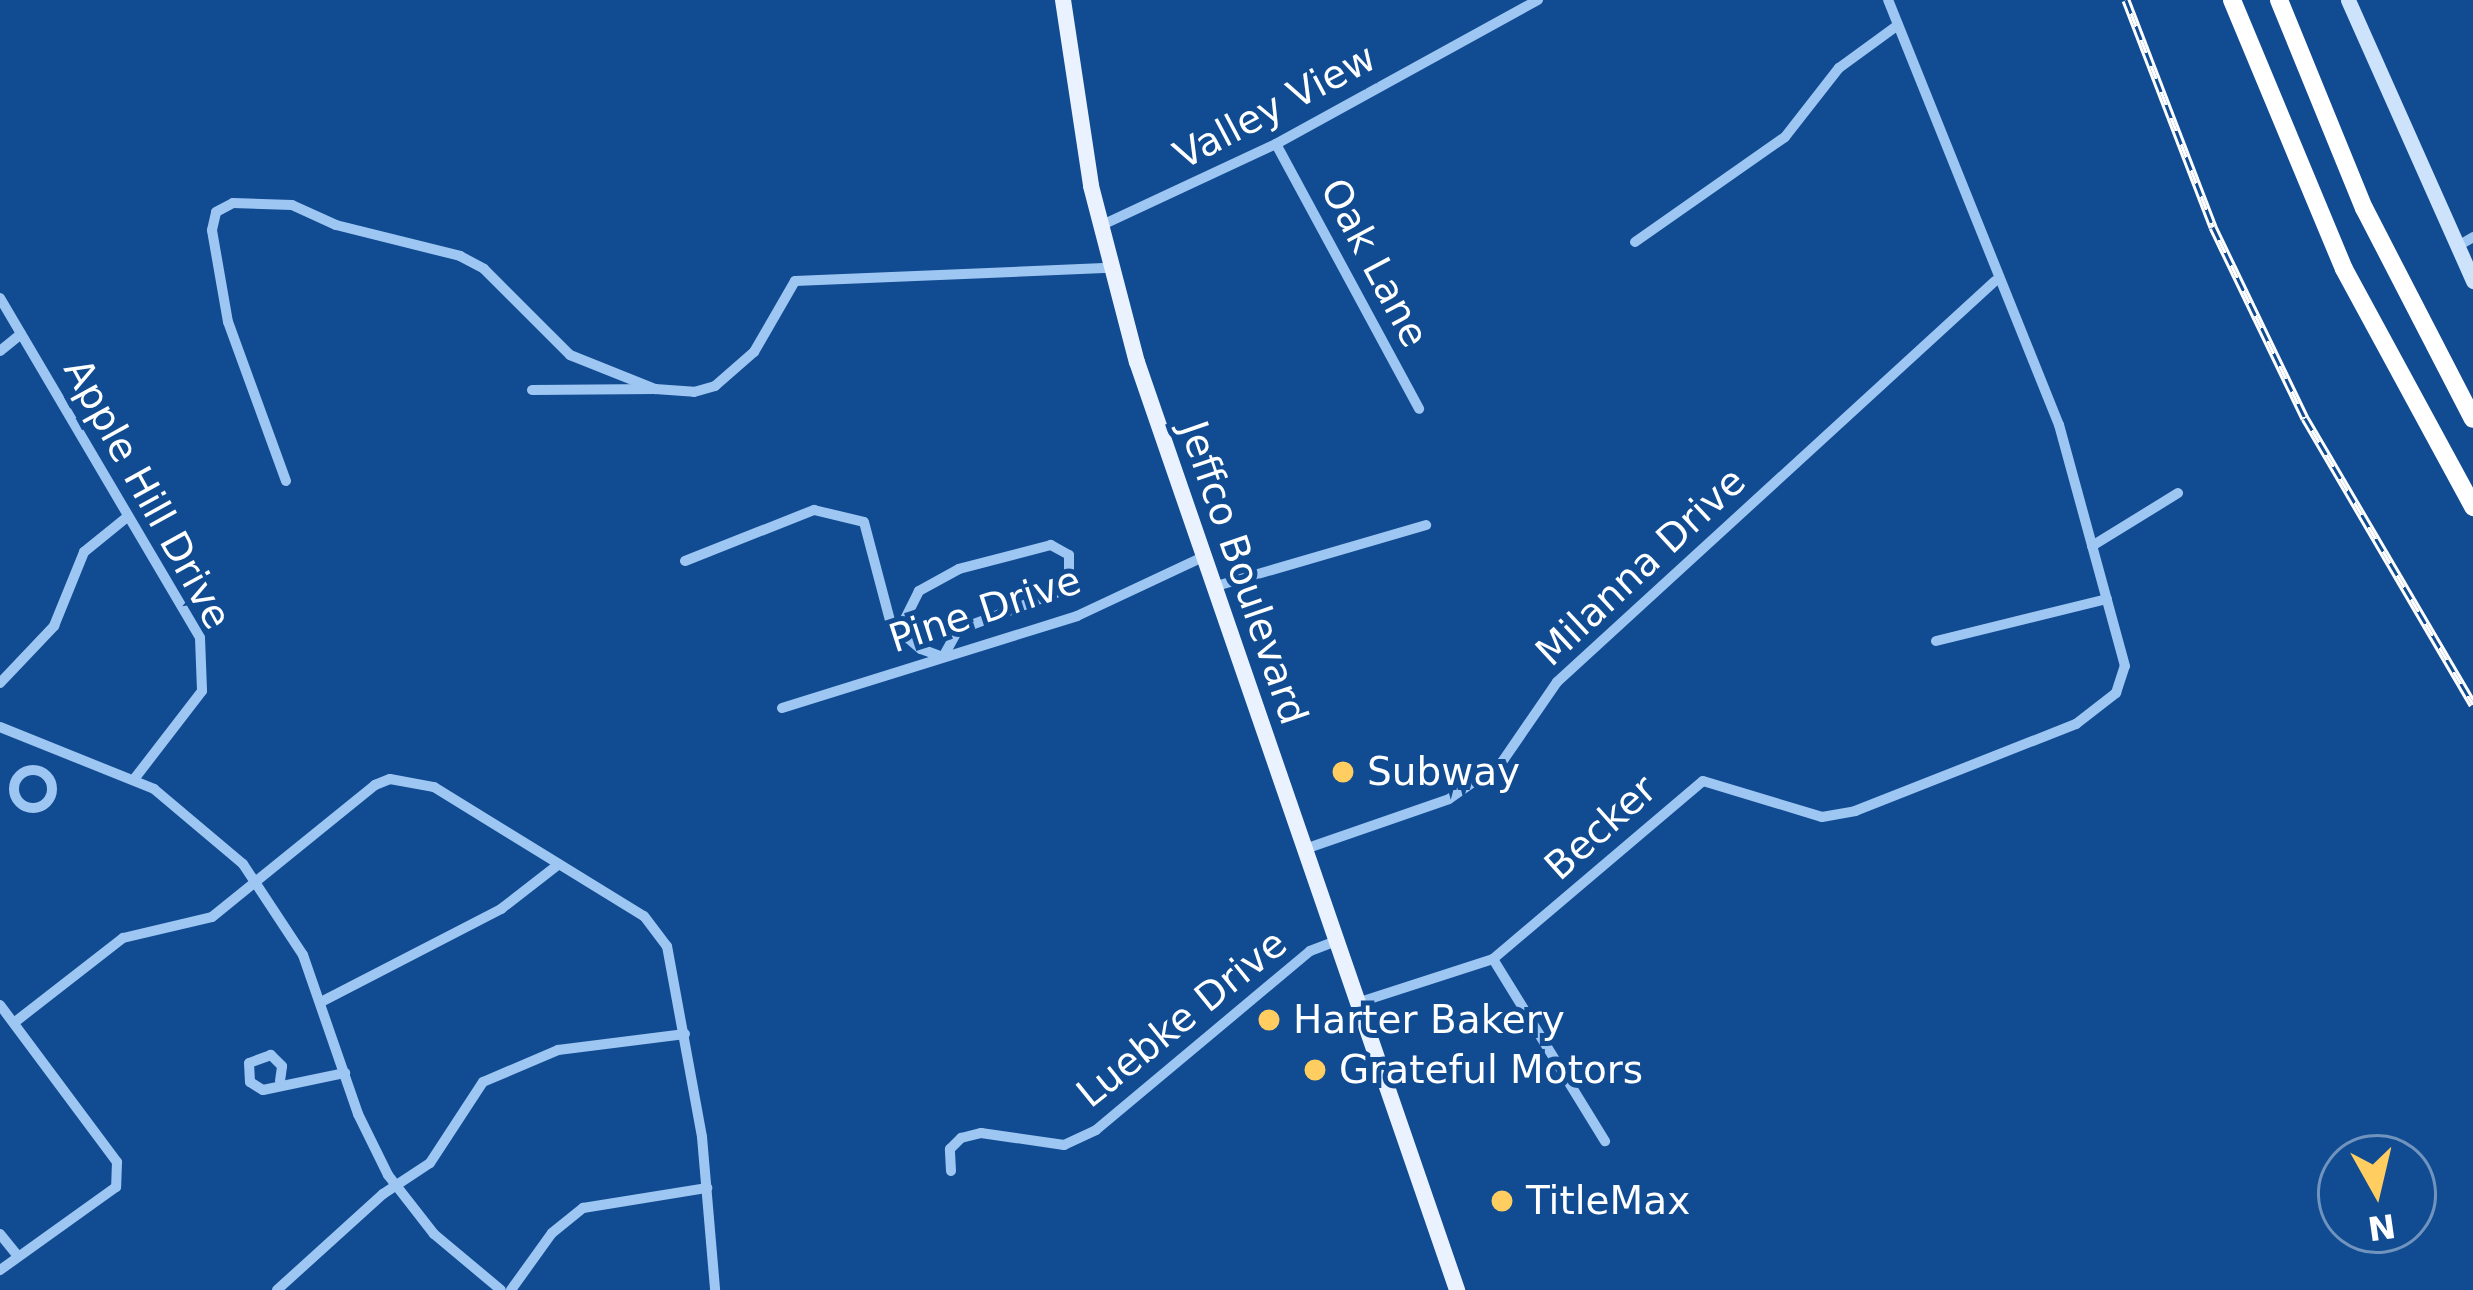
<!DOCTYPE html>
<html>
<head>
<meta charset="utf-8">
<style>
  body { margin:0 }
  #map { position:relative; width:2473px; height:1290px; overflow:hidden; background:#114c92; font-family:"DejaVu Sans",sans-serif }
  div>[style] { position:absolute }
  .street>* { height:10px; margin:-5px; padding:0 5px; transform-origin:5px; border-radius:5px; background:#9ec6f3 }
  .street>.ring { margin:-5px; padding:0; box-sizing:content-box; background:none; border:10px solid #9ec6f3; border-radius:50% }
  .secondary>* { height:15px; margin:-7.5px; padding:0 7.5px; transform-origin:7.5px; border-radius:7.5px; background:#cde3fc }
  .primary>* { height:16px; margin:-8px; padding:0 8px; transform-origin:8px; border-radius:8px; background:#eaf2ff }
  .highway>* { height:18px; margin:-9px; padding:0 9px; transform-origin:9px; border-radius:9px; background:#fff }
  .rail>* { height:9px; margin-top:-4.5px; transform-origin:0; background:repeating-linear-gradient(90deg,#114c92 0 14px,#fff 0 28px); box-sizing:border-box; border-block:3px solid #fff }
  .dots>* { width:33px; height:33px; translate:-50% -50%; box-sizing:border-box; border:6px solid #114c92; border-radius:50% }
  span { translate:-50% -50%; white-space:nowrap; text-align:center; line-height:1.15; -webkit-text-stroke:10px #114c92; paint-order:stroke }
  .street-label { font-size:39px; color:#fff }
  .poi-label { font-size:39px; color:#fff }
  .left { translate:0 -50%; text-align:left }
  .north { position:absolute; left:2317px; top:1134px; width:120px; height:120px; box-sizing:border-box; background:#114c92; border:3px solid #7094be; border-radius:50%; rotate:172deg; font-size:33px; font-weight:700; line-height:48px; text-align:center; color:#fff }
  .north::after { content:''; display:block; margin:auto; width:42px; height:54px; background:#ffcd60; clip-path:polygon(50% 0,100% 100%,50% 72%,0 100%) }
</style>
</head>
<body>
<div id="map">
  <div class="street">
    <div style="left:1276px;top:144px;width:301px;rotate:61.6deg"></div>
    <div style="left:1100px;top:226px;width:194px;rotate:-25deg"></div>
    <div style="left:1276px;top:144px;width:299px;rotate:-28.8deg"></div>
    <div style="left:1635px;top:242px;width:183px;rotate:-35deg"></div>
    <div style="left:1785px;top:137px;width:88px;rotate:-52deg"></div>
    <div style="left:1839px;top:68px;width:73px;rotate:-36.1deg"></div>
    <div style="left:2456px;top:247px;width:20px;rotate:-30deg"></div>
    <div style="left:0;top:298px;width:394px;rotate:59.5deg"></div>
    <div style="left:200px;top:638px;width:53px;rotate:87.8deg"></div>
    <div style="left:202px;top:691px;width:110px;rotate:127.6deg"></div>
    <div style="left:0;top:351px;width:27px;rotate:-39deg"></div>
    <div style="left:532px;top:390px;width:123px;rotate:-0.5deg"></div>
    <div style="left:286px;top:481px;width:169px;rotate:-110deg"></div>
    <div style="left:228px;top:322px;width:93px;rotate:-99.9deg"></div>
    <div style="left:212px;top:230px;width:18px;rotate:-77deg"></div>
    <div style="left:216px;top:212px;width:19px;rotate:-28deg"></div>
    <div style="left:233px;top:203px;width:59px;rotate:1.9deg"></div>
    <div style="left:292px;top:205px;width:48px;rotate:24.4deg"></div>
    <div style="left:336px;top:225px;width:128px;rotate:14deg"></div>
    <div style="left:460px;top:256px;width:27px;rotate:28deg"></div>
    <div style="left:484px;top:269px;width:122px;rotate:45deg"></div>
    <div style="left:570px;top:355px;width:92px;rotate:21.8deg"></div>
    <div style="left:655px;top:389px;width:39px;rotate:4deg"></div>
    <div style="left:694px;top:392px;width:22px;rotate:-16deg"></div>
    <div style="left:715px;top:386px;width:52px;rotate:-41.1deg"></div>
    <div style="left:754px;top:352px;width:82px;rotate:-60deg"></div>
    <div style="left:795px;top:281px;width:315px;rotate:-2.4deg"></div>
    <div style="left:2092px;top:546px;width:101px;rotate:-31.6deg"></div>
    <div style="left:685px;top:561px;width:139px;rotate:-21.6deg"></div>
    <div style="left:814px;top:510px;width:51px;rotate:13.5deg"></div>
    <div style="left:864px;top:522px;width:106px;rotate:75.2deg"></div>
    <div style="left:891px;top:624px;width:39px;rotate:40deg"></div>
    <div style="left:921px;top:649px;width:23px;rotate:20deg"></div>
    <div style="left:943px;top:657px;width:31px;rotate:-61deg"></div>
    <div style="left:958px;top:630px;width:119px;rotate:-20.7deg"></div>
    <div style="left:1069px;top:588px;width:33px;rotate:-90deg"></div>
    <div style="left:1069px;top:555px;width:21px;rotate:-151deg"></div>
    <div style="left:1051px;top:545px;width:95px;rotate:165.4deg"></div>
    <div style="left:959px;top:569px;width:46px;rotate:151.2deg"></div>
    <div style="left:919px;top:591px;width:45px;rotate:116.6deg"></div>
    <div style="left:1213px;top:587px;width:222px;rotate:-16.2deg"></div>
    <div style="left:1936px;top:641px;width:176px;rotate:-13.8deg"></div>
    <div style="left:0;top:683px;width:79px;rotate:-46.5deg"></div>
    <div style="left:54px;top:626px;width:80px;rotate:-67.9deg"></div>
    <div style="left:84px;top:552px;width:55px;rotate:-39.1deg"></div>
    <div style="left:782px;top:708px;width:309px;rotate:-17.3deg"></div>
    <div style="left:1077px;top:616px;width:139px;rotate:-25.1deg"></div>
    <div style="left:0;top:727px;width:166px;rotate:21.9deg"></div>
    <div style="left:154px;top:789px;width:116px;rotate:40.1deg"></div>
    <div style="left:243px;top:864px;width:109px;rotate:56.6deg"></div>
    <div style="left:303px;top:955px;width:168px;rotate:70.9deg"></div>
    <div style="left:358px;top:1114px;width:68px;rotate:63.8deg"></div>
    <div style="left:388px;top:1175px;width:75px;rotate:52.1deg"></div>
    <div style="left:434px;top:1234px;width:87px;rotate:39.9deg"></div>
    <div class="ring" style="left:14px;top:770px;width:28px;height:28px"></div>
    <div style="left:1305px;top:849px;width:152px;rotate:-19.1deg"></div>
    <div style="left:1449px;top:799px;width:65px;rotate:-34.9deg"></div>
    <div style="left:1502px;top:762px;width:97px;rotate:-55.5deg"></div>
    <div style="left:1557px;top:682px;width:594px;rotate:-42.47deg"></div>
    <div style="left:1493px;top:959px;width:214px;rotate:58.4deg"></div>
    <div style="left:321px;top:1002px;width:203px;rotate:-27.3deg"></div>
    <div style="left:501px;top:909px;width:73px;rotate:-37.8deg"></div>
    <div style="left:1357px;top:1003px;width:143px;rotate:-17.9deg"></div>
    <div style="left:1493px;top:959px;width:275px;rotate:-40.3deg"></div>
    <div style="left:1703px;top:781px;width:124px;rotate:16.8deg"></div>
    <div style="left:1822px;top:817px;width:34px;rotate:-10deg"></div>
    <div style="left:1855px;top:811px;width:238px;rotate:-21.5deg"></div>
    <div style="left:2076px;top:724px;width:51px;rotate:-37.8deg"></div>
    <div style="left:2116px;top:693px;width:28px;rotate:-72deg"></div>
    <div style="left:2125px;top:666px;width:250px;rotate:-105.3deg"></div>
    <div style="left:2059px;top:425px;width:458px;rotate:-111.9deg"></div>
    <div style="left:0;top:1005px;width:196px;rotate:53.3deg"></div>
    <div style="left:117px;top:1162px;width:25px;rotate:92deg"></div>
    <div style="left:116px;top:1187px;width:143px;rotate:144.4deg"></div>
    <div style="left:15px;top:1022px;width:137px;rotate:-37.9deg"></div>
    <div style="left:123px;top:938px;width:91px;rotate:-13.3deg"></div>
    <div style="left:212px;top:917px;width:210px;rotate:-39deg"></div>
    <div style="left:375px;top:785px;width:16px;rotate:-22deg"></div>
    <div style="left:390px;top:779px;width:45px;rotate:10.3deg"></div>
    <div style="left:434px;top:787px;width:246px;rotate:31.6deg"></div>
    <div style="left:644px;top:916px;width:38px;rotate:53deg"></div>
    <div style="left:667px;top:946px;width:194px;rotate:79.6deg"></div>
    <div style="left:702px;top:1137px;width:154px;rotate:85.1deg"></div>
    <div style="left:280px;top:1081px;width:15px;rotate:-82deg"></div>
    <div style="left:282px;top:1066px;width:16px;rotate:-135deg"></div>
    <div style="left:271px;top:1055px;width:23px;rotate:160deg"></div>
    <div style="left:249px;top:1063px;width:19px;rotate:87deg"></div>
    <div style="left:250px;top:1082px;width:15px;rotate:32deg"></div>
    <div style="left:263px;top:1090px;width:84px;rotate:-11.7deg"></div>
    <div style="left:951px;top:1171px;width:22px;rotate:-93deg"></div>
    <div style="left:950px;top:1149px;width:16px;rotate:-45deg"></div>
    <div style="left:961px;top:1138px;width:21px;rotate:-14deg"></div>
    <div style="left:981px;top:1133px;width:84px;rotate:8.2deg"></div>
    <div style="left:1064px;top:1145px;width:35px;rotate:-25deg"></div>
    <div style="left:1096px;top:1130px;width:279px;rotate:-39.9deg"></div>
    <div style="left:1310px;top:951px;width:28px;rotate:-21deg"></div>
    <div style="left:0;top:1234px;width:28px;rotate:51deg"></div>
    <div style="left:277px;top:1290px;width:143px;rotate:-42.2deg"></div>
    <div style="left:383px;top:1194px;width:56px;rotate:-33.4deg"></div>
    <div style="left:430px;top:1163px;width:97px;rotate:-56.8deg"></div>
    <div style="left:483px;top:1082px;width:82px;rotate:-23.1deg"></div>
    <div style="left:558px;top:1050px;width:128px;rotate:-7.2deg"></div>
    <div style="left:511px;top:1290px;width:70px;rotate:-54.3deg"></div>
    <div style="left:552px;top:1233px;width:40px;rotate:-39deg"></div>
    <div style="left:583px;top:1208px;width:126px;rotate:-9.2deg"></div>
  </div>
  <div class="secondary">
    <div style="left:2348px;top:0;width:308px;rotate:66deg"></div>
  </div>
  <div class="primary">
    <div style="left:1063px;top:0;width:188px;rotate:81.4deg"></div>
    <div style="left:1091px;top:186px;width:182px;rotate:75.4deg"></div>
    <div style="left:1137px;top:362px;width:982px;rotate:70.97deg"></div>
  </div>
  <div class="highway">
    <div style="left:2232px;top:0;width:291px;rotate:67.4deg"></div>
    <div style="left:2344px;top:269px;width:271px;rotate:61.5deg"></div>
    <div style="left:2279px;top:0;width:225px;rotate:67.8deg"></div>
    <div style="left:2364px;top:208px;width:237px;rotate:62.7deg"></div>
  </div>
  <div class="rail">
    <div style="left:2126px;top:0;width:243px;rotate:69deg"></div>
    <div style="left:2213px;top:227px;width:212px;rotate:64.3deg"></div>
    <div style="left:2305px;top:418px;width:332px;rotate:59.6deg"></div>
  </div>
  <div class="dots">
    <div style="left:1343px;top:772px;background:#ffcd60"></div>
    <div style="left:1269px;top:1020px;background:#ffcd60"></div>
    <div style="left:1315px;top:1070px;background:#ffcd60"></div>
    <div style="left:1502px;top:1201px;background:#ffcd60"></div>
  </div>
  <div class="street-label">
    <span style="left:1275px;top:107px;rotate:-28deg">Valley View</span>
    <span style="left:1374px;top:263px;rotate:62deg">Oak Lane</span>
    <span style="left:147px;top:494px;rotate:61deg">Apple Hill Drive</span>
    <span style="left:1641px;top:567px;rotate:-43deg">Milanna Drive</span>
    <span style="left:1243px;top:573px;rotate:71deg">Jeffco Boulevard</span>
    <span style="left:985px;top:610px;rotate:-18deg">Pine Drive</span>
    <span style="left:1601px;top:828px;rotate:-42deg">Becker</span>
    <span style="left:1182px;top:1019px;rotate:-39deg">Luebke Drive</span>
  </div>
  <div class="poi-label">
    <span class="left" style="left:1367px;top:772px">Subway</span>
    <span class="left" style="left:1293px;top:1020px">Harter Bakery</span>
    <span class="left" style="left:1339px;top:1070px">Grateful Motors</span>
    <span class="left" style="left:1526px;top:1201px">TitleMax</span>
  </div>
  <div class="north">N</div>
</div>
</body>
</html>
